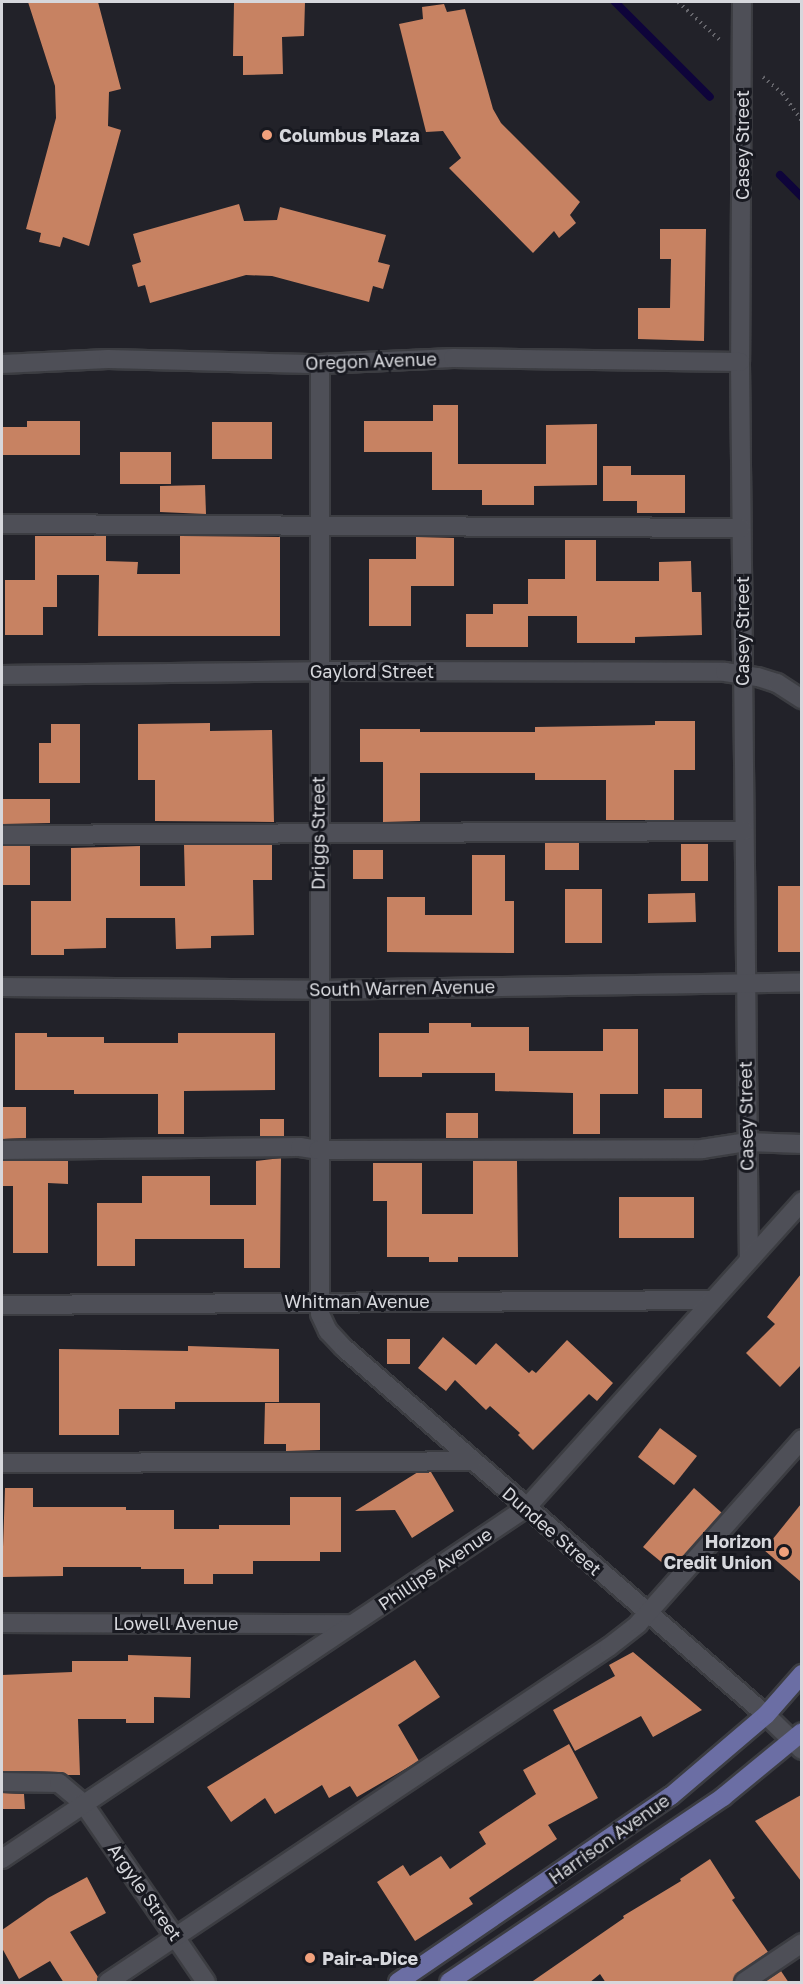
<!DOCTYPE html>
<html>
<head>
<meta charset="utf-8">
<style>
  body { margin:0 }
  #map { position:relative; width:803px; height:1984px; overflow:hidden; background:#222229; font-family:"Golos Text",sans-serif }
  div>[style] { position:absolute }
  .stream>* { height:8px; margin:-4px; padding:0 4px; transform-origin:4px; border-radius:4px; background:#0e043a }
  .building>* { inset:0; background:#c78262 }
  .path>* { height:4px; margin-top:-2px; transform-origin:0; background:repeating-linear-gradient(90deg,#66666c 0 1.5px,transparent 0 6px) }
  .roads { filter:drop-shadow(2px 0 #3c3d42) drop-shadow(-2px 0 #3c3d42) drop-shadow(0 2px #3c3d42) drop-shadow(0 -2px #3c3d42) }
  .minor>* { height:18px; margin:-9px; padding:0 9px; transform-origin:9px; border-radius:9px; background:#4e4f57 }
  .major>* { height:18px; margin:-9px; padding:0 9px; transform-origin:9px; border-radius:9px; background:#6b6ea4 }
  .dots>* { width:16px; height:16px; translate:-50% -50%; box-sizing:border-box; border:3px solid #181920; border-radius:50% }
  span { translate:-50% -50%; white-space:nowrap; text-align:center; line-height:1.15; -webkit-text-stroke:6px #181920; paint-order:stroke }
  .poi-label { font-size:18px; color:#d6d7dc; font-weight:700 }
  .left { translate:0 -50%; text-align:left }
  .right { translate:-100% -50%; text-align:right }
  .street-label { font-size:18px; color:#d6d7dc }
  .frame { position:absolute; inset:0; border:3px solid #d6d7dc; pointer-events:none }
</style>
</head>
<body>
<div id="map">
  <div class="stream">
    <div style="left:615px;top:2px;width:134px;rotate:45deg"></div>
    <div style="left:780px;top:175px;width:31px;rotate:45deg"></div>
  </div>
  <div class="building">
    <div style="clip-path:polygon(28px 2px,98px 2px,121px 89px,109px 92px,108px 126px,121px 130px,89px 246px,63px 237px,60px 247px,39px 242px,41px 233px,26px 229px,56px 118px,55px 86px)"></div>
    <div style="clip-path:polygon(234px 2px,305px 2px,304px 36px,282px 37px,283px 74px,243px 75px,243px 56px,233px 56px)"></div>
    <div style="clip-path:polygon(444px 4px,447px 12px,465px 9px,493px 109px,501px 123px,580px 202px,570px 215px,576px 223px,559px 238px,554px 231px,533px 253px,449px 168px,461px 158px,443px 131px,426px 132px,399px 24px,423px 19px,422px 7px)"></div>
    <div style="clip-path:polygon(239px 204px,244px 221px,277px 220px,280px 207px,386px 235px,378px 262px,390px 265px,383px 289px,373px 286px,369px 302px,272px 276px,246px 275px,150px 303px,145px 285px,138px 287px,132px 265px,141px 262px,133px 234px)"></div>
    <div style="clip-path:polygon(660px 229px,706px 229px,704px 341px,638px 339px,638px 308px,670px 308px,671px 259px,660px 259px)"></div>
    <div style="clip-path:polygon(433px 405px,458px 405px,458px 464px,546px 464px,546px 425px,597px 424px,597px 485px,534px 486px,534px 505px,482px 505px,482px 490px,432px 490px,432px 452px,364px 452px,364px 421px,433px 421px)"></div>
    <div style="clip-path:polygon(27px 421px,80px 421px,80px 455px,2px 455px,2px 427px,27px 427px)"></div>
    <div style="clip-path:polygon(212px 422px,272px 422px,272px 459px,212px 459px)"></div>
    <div style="clip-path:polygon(120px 452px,171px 452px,171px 484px,120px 484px)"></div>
    <div style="clip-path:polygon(603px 466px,631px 466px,631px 475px,685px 475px,685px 513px,637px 513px,637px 501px,603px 501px)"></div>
    <div style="clip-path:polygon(205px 485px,206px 514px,160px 512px,160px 486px)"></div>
    <div style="clip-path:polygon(35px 536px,106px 536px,106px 561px,138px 562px,137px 574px,180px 574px,180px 536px,280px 537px,280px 636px,98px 636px,99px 575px,57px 575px,57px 607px,43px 607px,43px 635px,5px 635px,5px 580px,35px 580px)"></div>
    <div style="clip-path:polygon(416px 537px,454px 538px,454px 586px,411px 586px,411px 626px,369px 626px,369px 559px,416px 559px)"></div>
    <div style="clip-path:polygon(565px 540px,596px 540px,596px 581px,659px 581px,659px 562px,691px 561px,692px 592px,701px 592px,702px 635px,635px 637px,635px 643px,577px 643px,577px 616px,528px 616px,528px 647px,466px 647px,466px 614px,493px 614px,493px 604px,528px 604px,528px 579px,565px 579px)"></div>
    <div style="clip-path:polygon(655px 721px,695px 721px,695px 770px,674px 770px,674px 820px,606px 820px,606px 780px,535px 780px,535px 773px,420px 773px,420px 821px,383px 822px,383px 762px,360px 762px,360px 729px,420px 729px,420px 732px,535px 732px,535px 727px,655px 725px)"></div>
    <div style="clip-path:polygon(210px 723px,210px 731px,272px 730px,274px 822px,155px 821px,155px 780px,138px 780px,138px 724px)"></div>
    <div style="clip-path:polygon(51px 724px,80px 724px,80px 783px,39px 783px,39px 743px,51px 743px)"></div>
    <div style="clip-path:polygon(2px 799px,50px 799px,50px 823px,2px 824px)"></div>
    <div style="clip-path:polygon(545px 843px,579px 843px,579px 870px,545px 870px)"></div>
    <div style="clip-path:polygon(681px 844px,708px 844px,708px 881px,681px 881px)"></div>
    <div style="clip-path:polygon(184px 845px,272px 845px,272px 880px,253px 880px,254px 935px,211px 936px,211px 948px,176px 949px,175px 918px,106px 918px,106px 948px,64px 949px,64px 955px,31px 955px,31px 901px,71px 901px,71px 848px,140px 846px,140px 886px,185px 886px)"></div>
    <div style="clip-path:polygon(2px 846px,30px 846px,30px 885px,2px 885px)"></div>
    <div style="clip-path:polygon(353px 850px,383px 850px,383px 879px,353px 879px)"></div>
    <div style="clip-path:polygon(472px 855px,505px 855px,505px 901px,514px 901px,514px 953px,387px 952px,387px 897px,425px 897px,425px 915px,472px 915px)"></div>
    <div style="clip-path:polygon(778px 886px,801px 886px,801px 952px,778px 952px)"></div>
    <div style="clip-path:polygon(565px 889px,602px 889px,602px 943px,565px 943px)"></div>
    <div style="clip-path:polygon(695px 893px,696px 922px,648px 923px,648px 894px)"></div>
    <div style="clip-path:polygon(429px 1023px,471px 1023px,471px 1027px,529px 1027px,529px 1051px,603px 1051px,603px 1029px,638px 1029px,638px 1094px,600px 1094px,600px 1134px,573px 1134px,573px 1093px,495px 1091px,495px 1073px,422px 1073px,422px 1077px,379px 1077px,379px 1033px,429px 1033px)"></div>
    <div style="clip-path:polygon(15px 1033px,47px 1033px,47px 1037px,104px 1037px,104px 1043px,178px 1043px,178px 1033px,275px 1033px,275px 1090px,184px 1091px,184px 1134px,158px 1134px,158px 1094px,74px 1094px,74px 1090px,15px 1090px)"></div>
    <div style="clip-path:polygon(664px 1089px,702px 1089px,702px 1118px,664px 1118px)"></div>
    <div style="clip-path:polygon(2px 1107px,26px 1107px,26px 1138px,2px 1139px)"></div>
    <div style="clip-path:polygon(446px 1113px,478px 1113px,478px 1138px,446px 1138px)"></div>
    <div style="clip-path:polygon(260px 1119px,284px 1119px,284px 1136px,260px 1136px)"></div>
    <div style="clip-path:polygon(281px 1158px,280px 1268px,244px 1268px,244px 1239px,135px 1239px,135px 1266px,97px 1266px,97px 1203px,142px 1203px,142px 1176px,210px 1176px,210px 1205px,256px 1205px,256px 1161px)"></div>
    <div style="clip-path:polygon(2px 1161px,68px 1161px,68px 1184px,48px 1183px,48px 1253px,13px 1253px,13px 1186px,2px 1186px)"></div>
    <div style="clip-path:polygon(473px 1161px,517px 1161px,518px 1257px,458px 1257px,458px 1262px,429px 1262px,429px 1257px,387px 1257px,387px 1201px,373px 1201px,373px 1163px,422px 1163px,422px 1214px,473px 1214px)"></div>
    <div style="clip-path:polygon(619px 1197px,694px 1197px,694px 1238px,619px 1238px)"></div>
    <div style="clip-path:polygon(801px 1274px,801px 1365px,780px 1387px,746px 1353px,775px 1324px,767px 1317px)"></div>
    <div style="clip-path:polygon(443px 1337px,476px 1365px,496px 1343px,529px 1373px,532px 1370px,536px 1373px,567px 1340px,613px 1383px,597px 1401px,589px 1394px,533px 1450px,518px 1435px,520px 1433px,490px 1406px,486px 1410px,455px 1380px,446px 1391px,418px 1368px)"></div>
    <div style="clip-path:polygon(387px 1339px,410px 1339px,410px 1364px,387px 1364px)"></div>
    <div style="clip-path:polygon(188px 1346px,279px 1349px,279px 1402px,175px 1402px,175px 1409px,119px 1409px,119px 1435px,59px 1435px,59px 1349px,188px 1351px)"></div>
    <div style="clip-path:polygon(265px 1403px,320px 1403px,320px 1450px,286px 1451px,286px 1444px,264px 1444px)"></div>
    <div style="clip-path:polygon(660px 1428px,697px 1456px,674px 1485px,638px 1457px)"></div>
    <div style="clip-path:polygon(418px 1472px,431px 1472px,454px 1511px,412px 1538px,395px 1510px,355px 1511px)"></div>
    <div style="clip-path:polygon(5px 1488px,33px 1488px,33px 1507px,126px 1507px,126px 1510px,174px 1510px,174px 1529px,219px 1529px,219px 1525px,290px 1525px,290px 1497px,341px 1497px,341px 1552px,320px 1552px,320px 1561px,253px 1561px,253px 1574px,213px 1574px,213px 1584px,184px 1584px,184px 1569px,141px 1569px,141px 1567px,63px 1567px,63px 1576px,2px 1577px)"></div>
    <div style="clip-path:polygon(694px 1488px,722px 1513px,671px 1570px,643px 1547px)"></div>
    <div style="clip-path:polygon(801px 1504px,801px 1582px,764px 1550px)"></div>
    <div style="clip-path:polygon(633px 1652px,702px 1710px,653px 1737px,641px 1716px,575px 1751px,553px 1710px,615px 1676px,609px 1665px)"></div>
    <div style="clip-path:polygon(128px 1655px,191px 1657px,190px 1698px,154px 1697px,154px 1723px,126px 1723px,126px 1719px,78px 1719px,80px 1775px,67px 1775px,59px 1772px,2px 1771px,2px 1675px,72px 1672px,72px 1661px,128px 1661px)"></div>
    <div style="clip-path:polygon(415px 1660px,440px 1697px,398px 1725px,419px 1761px,357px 1797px,350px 1786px,329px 1798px,322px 1785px,275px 1814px,265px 1798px,231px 1822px,207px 1787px)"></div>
    <div style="clip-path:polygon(569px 1744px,598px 1798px,548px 1825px,557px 1839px,469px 1898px,473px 1904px,415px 1941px,377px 1882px,403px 1865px,410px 1876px,441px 1856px,450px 1869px,486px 1844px,479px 1832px,536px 1794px,523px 1770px)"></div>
    <div style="clip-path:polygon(2px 1793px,24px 1794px,25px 1809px,2px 1809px)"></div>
    <div style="clip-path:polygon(801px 1795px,801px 1881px,755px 1821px)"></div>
    <div style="clip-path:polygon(710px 1859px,735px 1898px,732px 1900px,768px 1952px,738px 1973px,733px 1983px,606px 1983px,600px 1974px,589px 1983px,530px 1983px,624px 1918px,623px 1916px,681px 1881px,680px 1879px)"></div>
    <div style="clip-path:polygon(87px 1877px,106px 1913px,70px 1932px,98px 1977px,97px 1983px,64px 1983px,50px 1961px,19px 1979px,2px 1948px,2px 1930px,48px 1898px)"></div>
    <div style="clip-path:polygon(781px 1971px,789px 1983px,763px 1983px)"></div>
  </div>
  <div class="path">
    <div style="left:678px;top:2px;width:58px;rotate:42.2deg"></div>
    <div style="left:763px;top:77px;width:26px;rotate:40deg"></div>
    <div style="left:783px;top:94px;width:33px;rotate:55deg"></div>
  </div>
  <div class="roads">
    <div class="minor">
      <div style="left:742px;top:2px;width:360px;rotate:90.3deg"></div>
      <div style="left:740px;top:362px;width:898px;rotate:89.43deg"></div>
      <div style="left:2px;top:364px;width:106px;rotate:-2.7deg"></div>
      <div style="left:108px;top:359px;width:212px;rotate:1.4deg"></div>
      <div style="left:320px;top:364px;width:133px;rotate:-2.6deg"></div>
      <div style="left:453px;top:358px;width:287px;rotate:0.8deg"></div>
      <div style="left:320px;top:364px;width:950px;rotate:90deg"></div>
      <div style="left:320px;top:1314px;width:19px;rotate:65deg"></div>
      <div style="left:328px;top:1331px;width:23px;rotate:47deg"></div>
      <div style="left:344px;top:1348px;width:559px;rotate:41.01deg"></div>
      <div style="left:766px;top:1715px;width:50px;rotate:44.2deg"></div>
      <div style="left:2px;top:524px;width:739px;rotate:0.31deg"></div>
      <div style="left:2px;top:675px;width:316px;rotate:-0.7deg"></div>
      <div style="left:318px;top:671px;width:407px;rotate:0.1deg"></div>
      <div style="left:725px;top:672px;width:33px;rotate:9deg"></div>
      <div style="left:758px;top:677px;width:20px;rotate:18deg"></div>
      <div style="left:777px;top:683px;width:30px;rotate:33deg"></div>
      <div style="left:2px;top:835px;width:742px;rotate:-0.31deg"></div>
      <div style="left:2px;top:987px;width:316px;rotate:0.5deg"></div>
      <div style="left:318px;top:990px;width:484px;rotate:-0.9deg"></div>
      <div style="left:2px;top:1150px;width:298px;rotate:-0.6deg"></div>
      <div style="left:300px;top:1147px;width:18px;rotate:9deg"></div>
      <div style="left:318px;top:1150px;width:384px;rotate:-0.1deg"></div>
      <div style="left:702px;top:1149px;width:46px;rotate:-8.8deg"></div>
      <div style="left:747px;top:1142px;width:55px;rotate:2.1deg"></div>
      <div style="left:2px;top:1305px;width:711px;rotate:-0.4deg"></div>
      <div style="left:2px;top:1463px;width:470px;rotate:-0.2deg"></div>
      <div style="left:2px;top:1623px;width:349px;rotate:0.2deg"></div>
      <div style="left:2px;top:1782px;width:57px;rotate:1deg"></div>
      <div style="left:59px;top:1783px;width:31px;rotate:40deg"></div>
      <div style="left:83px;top:1803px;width:217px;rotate:55.5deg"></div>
      <div style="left:2px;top:1859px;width:631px;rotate:-33.82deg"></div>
      <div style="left:526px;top:1508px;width:413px;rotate:-48deg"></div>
      <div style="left:108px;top:1982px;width:603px;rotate:-33.77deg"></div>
      <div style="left:609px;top:1647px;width:37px;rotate:-38deg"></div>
      <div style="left:638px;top:1624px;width:247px;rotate:-48.4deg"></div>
      <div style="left:744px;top:1982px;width:70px;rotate:-33.9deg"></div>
    </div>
    <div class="major">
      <div style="left:398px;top:1982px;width:330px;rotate:-34.3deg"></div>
      <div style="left:671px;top:1796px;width:125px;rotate:-40.5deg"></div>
      <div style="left:766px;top:1715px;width:55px;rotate:-48.7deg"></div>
      <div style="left:449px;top:1982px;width:331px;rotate:-34deg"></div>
      <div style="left:723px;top:1797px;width:102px;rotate:-39.4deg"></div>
    </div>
  </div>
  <div class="dots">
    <div style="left:267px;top:135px;background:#f1a17c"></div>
    <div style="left:784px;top:1552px;background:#f1a17c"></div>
    <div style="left:310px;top:1958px;background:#f1a17c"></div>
  </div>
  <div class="poi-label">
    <span class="left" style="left:279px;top:135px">Columbus Plaza</span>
    <span class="right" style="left:772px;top:1552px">Horizon<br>Credit Union</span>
    <span class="left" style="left:322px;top:1958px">Pair-a-Dice</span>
  </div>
  <div class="street-label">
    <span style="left:742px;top:145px;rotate:-90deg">Casey Street</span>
    <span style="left:371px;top:361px;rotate:-2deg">Oregon Avenue</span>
    <span style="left:742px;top:631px;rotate:-90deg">Casey Street</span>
    <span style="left:372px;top:671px">Gaylord Street</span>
    <span style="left:318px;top:833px;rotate:-90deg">Driggs Street</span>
    <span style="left:402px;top:988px;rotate:-1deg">South Warren Avenue</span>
    <span style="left:746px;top:1116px;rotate:-91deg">Casey Street</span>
    <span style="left:357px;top:1301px">Whitman Avenue</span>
    <span style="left:552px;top:1531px;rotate:41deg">Dundee Street</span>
    <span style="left:435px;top:1569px;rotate:-34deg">Phillips Avenue</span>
    <span style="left:176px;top:1623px">Lowell Avenue</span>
    <span style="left:609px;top:1839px;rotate:-35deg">Harrison Avenue</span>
    <span style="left:145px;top:1892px;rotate:55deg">Argyle Street</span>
  </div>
  <div class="frame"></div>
</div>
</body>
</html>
